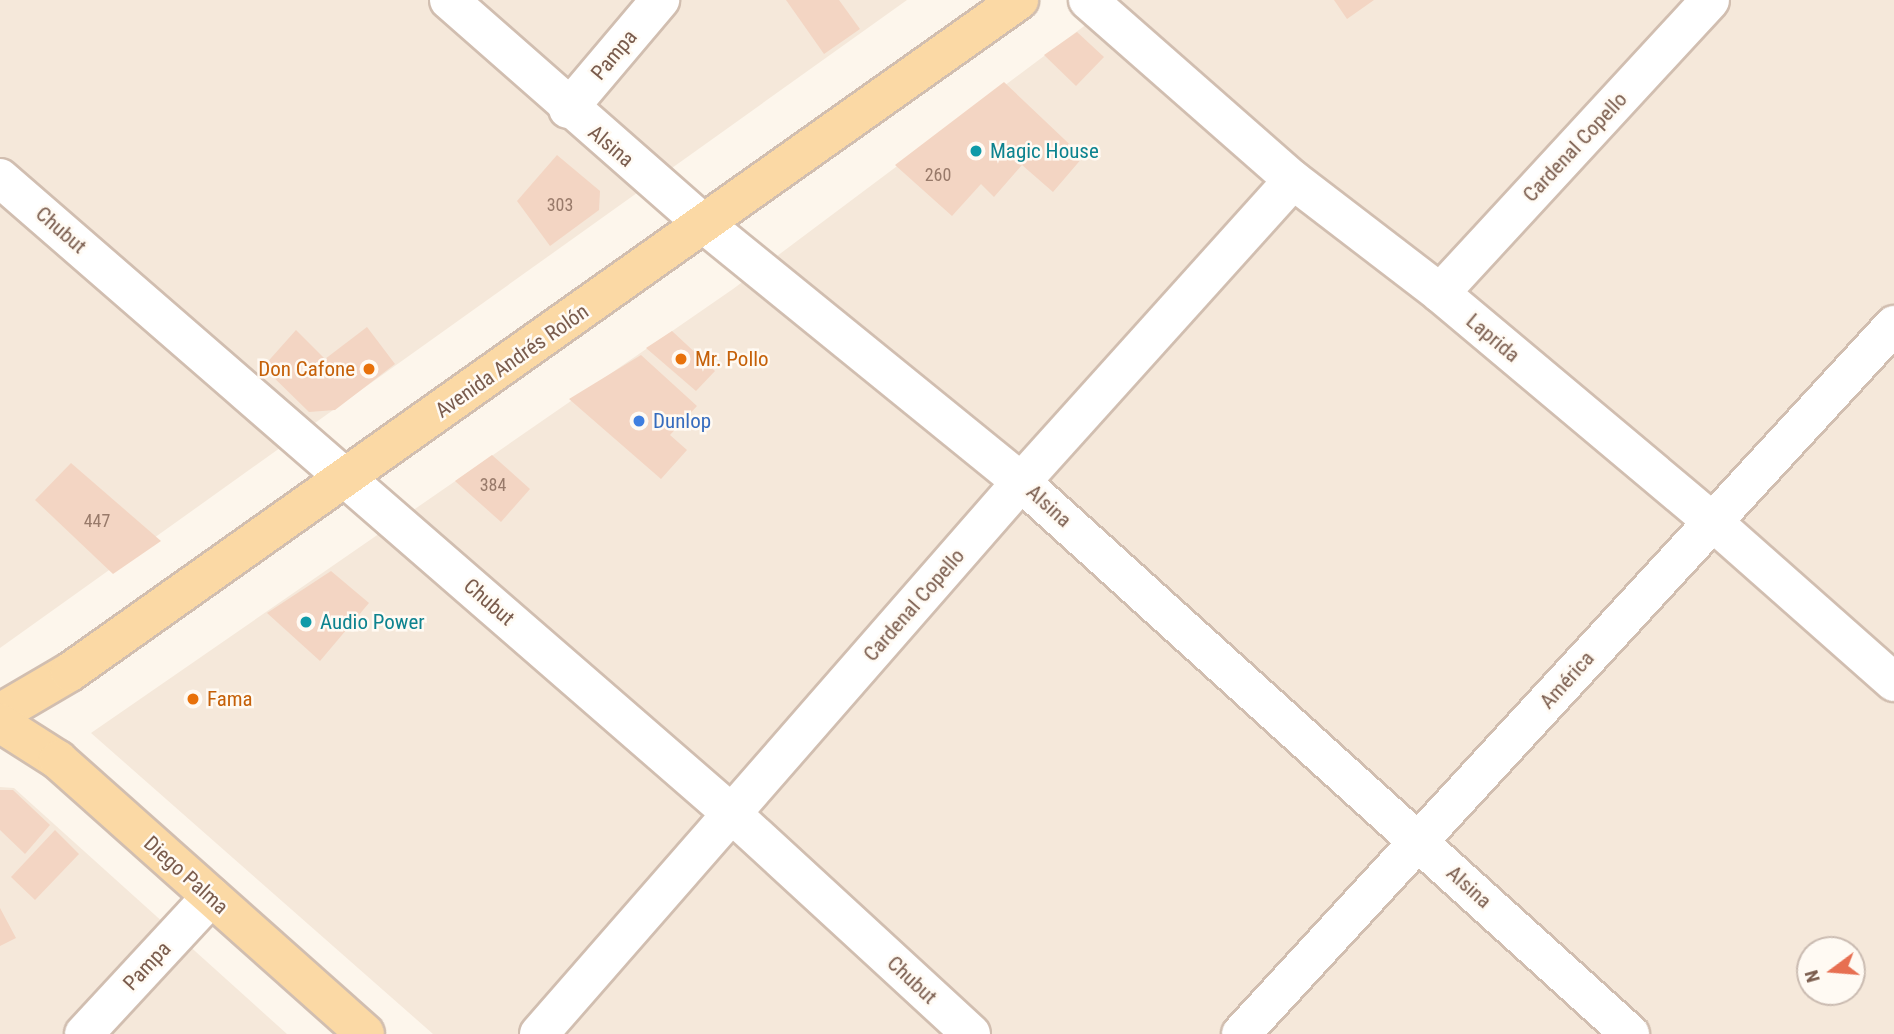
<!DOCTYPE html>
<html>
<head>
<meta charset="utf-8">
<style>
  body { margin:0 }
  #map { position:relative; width:1894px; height:1034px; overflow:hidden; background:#fdf6ec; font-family:"Roboto Condensed",sans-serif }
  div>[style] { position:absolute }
  .residential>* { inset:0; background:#f5e8da }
  .building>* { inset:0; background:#f3d5c3 }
  .roads { filter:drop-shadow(2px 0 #d1beb0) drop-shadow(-2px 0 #d1beb0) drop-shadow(0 2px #d1beb0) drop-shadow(0 -2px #d1beb0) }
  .minor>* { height:38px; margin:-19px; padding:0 19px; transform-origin:19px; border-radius:19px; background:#fff }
  .major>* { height:38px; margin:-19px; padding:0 19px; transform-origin:19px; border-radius:19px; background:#fbd9a5 }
  .dots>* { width:19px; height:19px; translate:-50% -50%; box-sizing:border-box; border:4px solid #fffaf3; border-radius:50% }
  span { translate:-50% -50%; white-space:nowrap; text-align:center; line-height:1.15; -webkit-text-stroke:5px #fffaf3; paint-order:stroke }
  .number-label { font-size:18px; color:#987a6a }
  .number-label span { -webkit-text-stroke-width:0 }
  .street-label { font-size:21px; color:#7a5c4d }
  .culture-label { font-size:21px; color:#0d838f }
  .left { translate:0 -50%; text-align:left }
  .food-label { font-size:21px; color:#c56008 }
  .right { translate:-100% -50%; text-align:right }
  .shop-label { font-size:21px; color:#366cbe }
  .north { position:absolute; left:1796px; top:936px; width:70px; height:70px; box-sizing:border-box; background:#fffaf3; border:2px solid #cabbb1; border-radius:50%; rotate:254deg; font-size:19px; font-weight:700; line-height:28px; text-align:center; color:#7a5c4d }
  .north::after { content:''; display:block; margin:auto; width:24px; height:32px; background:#e76f51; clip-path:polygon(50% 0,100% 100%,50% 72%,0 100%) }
</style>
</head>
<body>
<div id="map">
  <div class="residential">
    <div style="clip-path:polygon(0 0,907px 0,0 648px)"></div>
    <div style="clip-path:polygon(evenodd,1119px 0,1894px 0,1894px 1034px,433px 1034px,91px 733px,733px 289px,1119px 0,1810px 950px,1852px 950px,1852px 992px,1810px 992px,1810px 950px)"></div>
    <div style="clip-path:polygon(0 787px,14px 788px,287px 1034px,0 1034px)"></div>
  </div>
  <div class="building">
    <div style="clip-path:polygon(786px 0,839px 0,860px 29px,824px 54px)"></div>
    <div style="clip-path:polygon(1334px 0,1374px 0,1347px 19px)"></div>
    <div style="clip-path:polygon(1077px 32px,1104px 57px,1076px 86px,1044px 55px)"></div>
    <div style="clip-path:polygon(1004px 82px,1083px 157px,1053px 192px,1022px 165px,994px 197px,981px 184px,952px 216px,895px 165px)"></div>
    <div style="clip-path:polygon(557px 155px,600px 191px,599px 210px,550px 246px,517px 201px)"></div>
    <div style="clip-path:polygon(367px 327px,395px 364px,335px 410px,309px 412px,263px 367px,296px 330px,325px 359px)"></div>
    <div style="clip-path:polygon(672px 331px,715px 371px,696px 391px,646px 348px)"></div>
    <div style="clip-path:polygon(641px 355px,697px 406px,670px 435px,687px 450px,661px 479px,569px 399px)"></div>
    <div style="clip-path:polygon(492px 455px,530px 489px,501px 522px,455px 481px)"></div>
    <div style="clip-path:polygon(71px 463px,161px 541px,113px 574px,35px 500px)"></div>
    <div style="clip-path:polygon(331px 571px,369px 603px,320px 661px,267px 613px)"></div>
    <div style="clip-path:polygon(0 790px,13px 790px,50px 825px,25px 854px,0 830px)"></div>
    <div style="clip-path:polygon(55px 830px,79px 854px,35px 900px,11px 877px)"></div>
    <div style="clip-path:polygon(0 908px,16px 938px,0 946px)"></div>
  </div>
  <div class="roads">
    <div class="minor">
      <div style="left:449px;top:0;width:339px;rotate:41.3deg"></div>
      <div style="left:704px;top:224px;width:409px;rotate:39.1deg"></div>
      <div style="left:1021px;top:482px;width:822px;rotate:42.19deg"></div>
      <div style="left:1088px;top:0;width:273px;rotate:41.3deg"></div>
      <div style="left:1293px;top:180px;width:185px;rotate:37.5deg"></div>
      <div style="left:1440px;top:293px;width:355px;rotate:40deg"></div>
      <div style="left:1712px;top:521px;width:243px;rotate:41.5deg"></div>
      <div style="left:568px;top:109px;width:143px;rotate:-49.8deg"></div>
      <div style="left:0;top:178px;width:968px;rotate:40.98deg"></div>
      <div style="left:731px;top:813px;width:326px;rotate:42.6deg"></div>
      <div style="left:1440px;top:293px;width:398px;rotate:-47.3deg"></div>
      <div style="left:84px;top:1034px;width:187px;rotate:-47.2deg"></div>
      <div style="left:539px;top:1034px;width:733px;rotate:-48.87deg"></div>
      <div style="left:1021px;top:482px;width:406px;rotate:-48deg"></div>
      <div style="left:1241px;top:1034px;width:964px;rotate:-47.35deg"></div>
    </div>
    <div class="major">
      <div style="left:0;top:713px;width:81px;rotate:-30.4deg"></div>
      <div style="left:70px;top:672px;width:1163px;rotate:-35.3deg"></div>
      <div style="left:0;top:723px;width:69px;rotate:32.5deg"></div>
      <div style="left:58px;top:760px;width:411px;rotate:41.7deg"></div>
    </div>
  </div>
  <div class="dots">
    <div style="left:976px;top:151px;background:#0f9aa8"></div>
    <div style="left:681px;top:359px;background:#e8710a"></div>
    <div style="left:369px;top:369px;background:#e8710a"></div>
    <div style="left:639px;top:421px;background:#3f7fe0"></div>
    <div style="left:306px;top:622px;background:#0f9aa8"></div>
    <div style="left:193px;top:699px;background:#e8710a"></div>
  </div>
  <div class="number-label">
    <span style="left:938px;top:175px">260</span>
    <span style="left:560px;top:205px">303</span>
    <span style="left:493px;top:485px">384</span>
    <span style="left:97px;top:521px">447</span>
  </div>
  <div class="street-label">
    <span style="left:614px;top:55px;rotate:-50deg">Pampa</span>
    <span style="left:611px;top:146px;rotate:40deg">Alsina</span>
    <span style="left:1575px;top:147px;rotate:-47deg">Cardenal Copello</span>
    <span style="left:61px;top:230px;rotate:41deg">Chubut</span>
    <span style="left:1493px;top:338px;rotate:40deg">Laprida</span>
    <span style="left:512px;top:361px;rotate:-35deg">Avenida Andrés Rolón</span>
    <span style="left:1049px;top:506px;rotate:42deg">Alsina</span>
    <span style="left:489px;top:602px;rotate:41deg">Chubut</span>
    <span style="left:914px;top:605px;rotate:-49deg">Cardenal Copello</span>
    <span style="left:1567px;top:680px;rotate:-48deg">América</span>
    <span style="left:186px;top:875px;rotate:42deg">Diego Palma</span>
    <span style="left:1469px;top:887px;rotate:42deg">Alsina</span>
    <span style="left:147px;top:966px;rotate:-47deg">Pampa</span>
    <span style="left:912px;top:980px;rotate:43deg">Chubut</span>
  </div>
  <div class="culture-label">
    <span class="left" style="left:990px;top:151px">Magic House</span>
    <span class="left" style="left:320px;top:622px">Audio Power</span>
  </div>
  <div class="food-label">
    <span class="left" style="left:695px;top:359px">Mr. Pollo</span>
    <span class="right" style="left:355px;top:369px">Don Cafone</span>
    <span class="left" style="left:207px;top:699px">Fama</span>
  </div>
  <div class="shop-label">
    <span class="left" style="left:653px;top:421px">Dunlop</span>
  </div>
  <div class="north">N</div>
</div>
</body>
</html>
